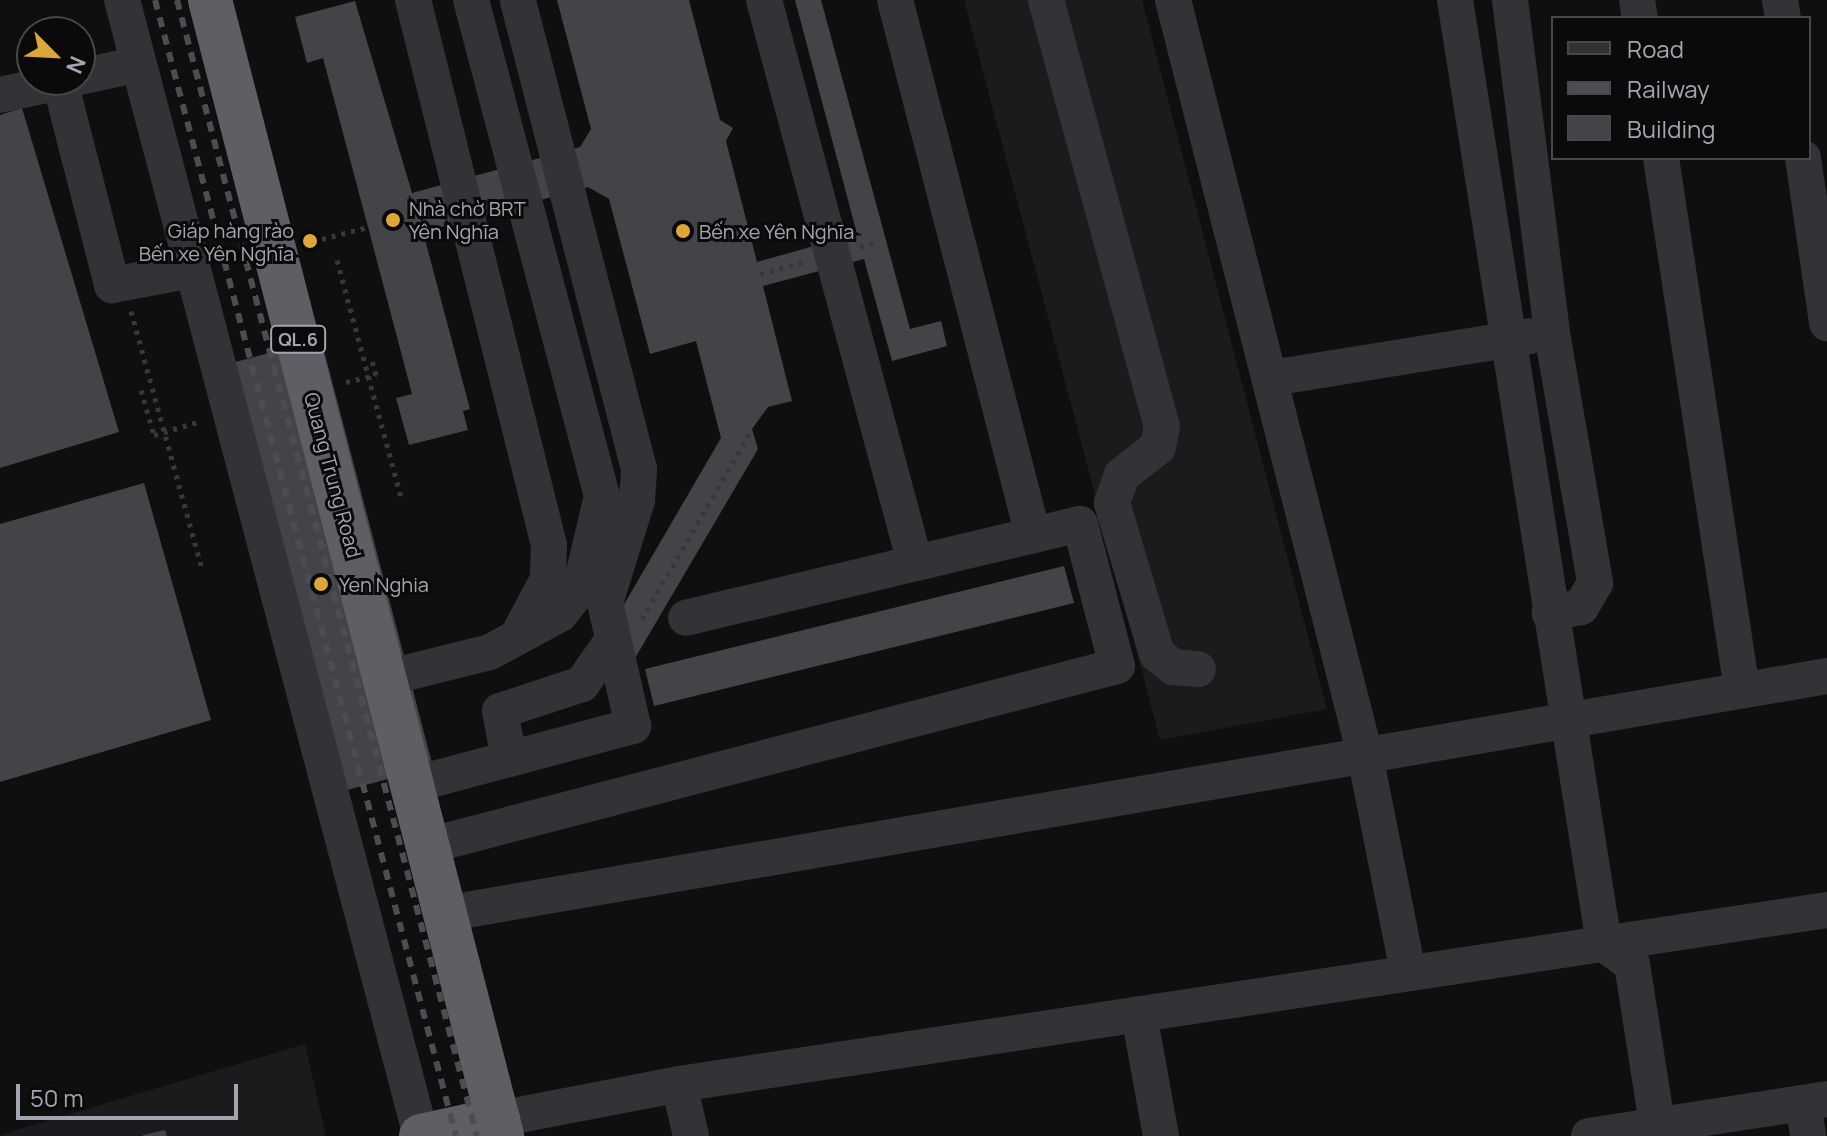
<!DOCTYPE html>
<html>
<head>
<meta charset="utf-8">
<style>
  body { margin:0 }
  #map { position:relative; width:1827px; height:1136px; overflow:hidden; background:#0f0f10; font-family:Manrope,sans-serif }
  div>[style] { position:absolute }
  .built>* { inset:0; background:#1b1b1d }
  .building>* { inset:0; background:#434448 }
  .path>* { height:5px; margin-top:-2.5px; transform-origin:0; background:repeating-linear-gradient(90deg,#37383c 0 4px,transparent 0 10px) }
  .minor>* { height:36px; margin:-18px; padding:0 18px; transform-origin:18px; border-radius:18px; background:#333337 }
  .highway>* { height:44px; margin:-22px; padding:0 22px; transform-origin:22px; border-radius:22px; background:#5d5f65 }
  .rail>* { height:6px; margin-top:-3px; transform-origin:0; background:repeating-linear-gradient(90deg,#4c4d52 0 10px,transparent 0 18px) }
  .dots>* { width:22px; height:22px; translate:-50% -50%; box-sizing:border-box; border:4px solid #0a0a0b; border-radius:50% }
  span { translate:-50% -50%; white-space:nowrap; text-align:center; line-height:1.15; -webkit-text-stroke:6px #0a0a0b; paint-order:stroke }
  .shield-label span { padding:2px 6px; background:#0a0a0b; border:2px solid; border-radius:6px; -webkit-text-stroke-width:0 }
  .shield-label { font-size:18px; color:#a2a6b0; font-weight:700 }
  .poi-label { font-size:20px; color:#a2a6b0 }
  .left { translate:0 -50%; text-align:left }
  .right { translate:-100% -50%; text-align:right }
  .street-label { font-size:20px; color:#a2a6b0 }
  .legend { position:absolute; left:1551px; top:16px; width:260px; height:144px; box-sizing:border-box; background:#0a0a0b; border:2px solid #47484d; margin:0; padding:10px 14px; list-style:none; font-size:24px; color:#a2a6b0 }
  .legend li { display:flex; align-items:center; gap:16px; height:40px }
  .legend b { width:40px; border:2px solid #47484d }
  .north { position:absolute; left:16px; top:16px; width:80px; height:80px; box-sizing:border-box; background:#0a0a0b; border:2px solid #47484d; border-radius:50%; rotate:114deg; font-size:22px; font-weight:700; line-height:32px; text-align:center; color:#a2a6b0 }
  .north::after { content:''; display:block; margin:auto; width:28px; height:36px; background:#dda63a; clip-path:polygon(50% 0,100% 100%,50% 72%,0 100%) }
  .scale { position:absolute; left:16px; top:1084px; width:222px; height:36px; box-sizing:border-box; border:4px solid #a2a6b0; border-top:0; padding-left:10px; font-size:24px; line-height:28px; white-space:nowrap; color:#a2a6b0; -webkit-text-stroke:6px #0a0a0b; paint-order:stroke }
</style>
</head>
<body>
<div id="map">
  <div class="built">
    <div style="clip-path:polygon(964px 0,1142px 0,1327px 709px,1160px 740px)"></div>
    <div style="clip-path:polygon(305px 1044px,326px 1136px,0 1136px,0 1135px)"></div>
  </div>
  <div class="building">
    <div style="clip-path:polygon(557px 0,689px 0,720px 120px,733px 128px,726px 141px,757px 262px,857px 234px,795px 0,821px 0,910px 329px,941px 321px,947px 346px,892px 361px,864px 259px,763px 286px,792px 401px,768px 407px,752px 429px,758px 449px,631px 665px,619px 613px,721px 438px,696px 341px,650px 354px,609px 199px,588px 187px,423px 232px,470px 409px,463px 411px,468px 430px,409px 445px,396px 398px,412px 394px,368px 227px,323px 58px,307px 63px,295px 17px,355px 1px,412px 193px,580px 147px,591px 129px)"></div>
    <div style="clip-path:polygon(22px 108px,119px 432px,0 468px,0 115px)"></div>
    <div style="clip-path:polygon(321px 339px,433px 767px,321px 797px,209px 369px)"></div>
    <div style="clip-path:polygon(144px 483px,211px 720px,0 782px,0 524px)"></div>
    <div style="clip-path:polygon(1064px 566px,1074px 603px,654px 706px,645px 669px)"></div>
    <div style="clip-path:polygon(165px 1130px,167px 1136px,143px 1136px,143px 1135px)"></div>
  </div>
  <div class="path">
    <div style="left:322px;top:239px;width:48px;rotate:-14.6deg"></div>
    <div style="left:860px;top:247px;width:16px;rotate:-15deg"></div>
    <div style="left:337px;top:260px;width:250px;rotate:74.9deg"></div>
    <div style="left:760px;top:274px;width:46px;rotate:-15.3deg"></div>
    <div style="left:131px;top:311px;width:267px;rotate:74.6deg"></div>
    <div style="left:346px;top:382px;width:31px;rotate:-13deg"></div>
    <div style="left:376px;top:375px;width:19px;rotate:-106deg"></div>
    <div style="left:141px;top:390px;width:47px;rotate:73.9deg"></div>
    <div style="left:154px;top:435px;width:49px;rotate:-16.6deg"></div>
    <div style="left:642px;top:619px;width:220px;rotate:-59.9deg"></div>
  </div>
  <div class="minor">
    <div style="left:122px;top:0;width:1175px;rotate:75.25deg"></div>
    <div style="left:413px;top:0;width:562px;rotate:75.99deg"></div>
    <div style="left:549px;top:545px;width:34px;rotate:92deg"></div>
    <div style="left:548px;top:579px;width:66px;rotate:118.1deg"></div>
    <div style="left:764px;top:0;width:583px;rotate:74.99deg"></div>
    <div style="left:895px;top:0;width:553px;rotate:75.54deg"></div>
    <div style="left:1046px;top:0;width:442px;rotate:74.8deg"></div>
    <div style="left:1162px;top:426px;width:21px;rotate:101deg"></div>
    <div style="left:1158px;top:447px;width:46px;rotate:142.1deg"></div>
    <div style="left:1122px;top:475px;width:30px;rotate:110deg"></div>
    <div style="left:1112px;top:503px;width:158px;rotate:73.4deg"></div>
    <div style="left:1157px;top:654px;width:21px;rotate:39deg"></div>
    <div style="left:1173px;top:667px;width:25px;rotate:5deg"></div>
    <div style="left:1173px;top:0;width:779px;rotate:75.73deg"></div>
    <div style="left:1365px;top:755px;width:222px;rotate:78.8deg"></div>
    <div style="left:1455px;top:0;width:956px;rotate:81.03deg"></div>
    <div style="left:1604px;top:944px;width:34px;rotate:36deg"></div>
    <div style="left:1632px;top:964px;width:174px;rotate:81.1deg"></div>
    <div style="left:1510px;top:0;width:336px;rotate:82.8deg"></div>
    <div style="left:1552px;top:333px;width:254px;rotate:80.2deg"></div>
    <div style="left:1595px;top:583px;width:28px;rotate:120deg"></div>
    <div style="left:1581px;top:607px;width:32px;rotate:169deg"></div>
    <div style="left:1637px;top:0;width:18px;rotate:81deg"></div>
    <div style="left:1780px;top:0;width:18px;rotate:81deg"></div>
    <div style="left:80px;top:77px;width:60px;rotate:-12.4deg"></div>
    <div style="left:67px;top:80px;width:7px;rotate:164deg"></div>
    <div style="left:60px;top:82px;width:210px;rotate:75.6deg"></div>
    <div style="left:112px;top:285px;width:82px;rotate:-10.5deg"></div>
    <div style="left:0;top:95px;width:61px;rotate:-12.2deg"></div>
    <div style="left:1661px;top:158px;width:538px;rotate:81.34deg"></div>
    <div style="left:1803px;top:158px;width:167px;rotate:81.7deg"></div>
    <div style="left:1272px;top:378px;width:261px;rotate:-9.2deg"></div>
    <div style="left:386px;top:678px;width:107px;rotate:-14deg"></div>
    <div style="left:490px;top:652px;width:80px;rotate:-28.5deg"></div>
    <div style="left:560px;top:614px;width:32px;rotate:-51deg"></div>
    <div style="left:580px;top:589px;width:96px;rotate:-76.7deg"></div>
    <div style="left:602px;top:496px;width:513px;rotate:-104.79deg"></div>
    <div style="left:509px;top:759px;width:49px;rotate:-100.6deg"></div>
    <div style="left:500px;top:711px;width:86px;rotate:-18.2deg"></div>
    <div style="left:582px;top:684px;width:52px;rotate:-55.1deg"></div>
    <div style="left:415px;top:784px;width:226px;rotate:-14.9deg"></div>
    <div style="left:633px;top:726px;width:126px;rotate:-102.8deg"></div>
    <div style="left:605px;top:603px;width:108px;rotate:-72.7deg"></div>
    <div style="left:637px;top:500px;width:31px;rotate:-86deg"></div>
    <div style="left:639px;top:469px;width:484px;rotate:-104.5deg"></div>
    <div style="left:431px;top:845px;width:709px;rotate:-14.62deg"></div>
    <div style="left:1117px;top:666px;width:147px;rotate:-104.6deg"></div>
    <div style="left:1080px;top:524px;width:405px;rotate:166.6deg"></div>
    <div style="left:449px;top:913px;width:1398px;rotate:-9.76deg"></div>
    <div style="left:1139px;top:1014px;width:124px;rotate:79.8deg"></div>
    <div style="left:679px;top:1084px;width:53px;rotate:77deg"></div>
    <div style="left:1803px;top:1103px;width:33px;rotate:81deg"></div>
    <div style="left:498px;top:1119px;width:184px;rotate:-10.9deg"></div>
    <div style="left:679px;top:1084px;width:1161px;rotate:-8.62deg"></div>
    <div style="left:1589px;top:1136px;width:241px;rotate:-8.8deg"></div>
  </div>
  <div class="highway">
    <div style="left:210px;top:0;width:1173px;rotate:75.58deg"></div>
    <div style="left:421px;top:1136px;width:79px;rotate:-12.4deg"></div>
  </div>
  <div class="rail">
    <div style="left:155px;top:0;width:1175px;rotate:75.16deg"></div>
    <div style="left:177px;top:0;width:1175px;rotate:75.21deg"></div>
  </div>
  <div class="dots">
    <div style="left:393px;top:220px;background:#dda63a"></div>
    <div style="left:683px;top:231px;background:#dda63a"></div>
    <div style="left:310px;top:241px;background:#dda63a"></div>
    <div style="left:321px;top:584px;background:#dda63a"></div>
  </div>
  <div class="shield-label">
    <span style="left:298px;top:339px">QL.6</span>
  </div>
  <div class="poi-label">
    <span class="left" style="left:409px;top:220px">Nhà chờ BRT<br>Yên Nghĩa</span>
    <span class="right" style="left:294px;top:242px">Giáp hàng rào<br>Bến xe Yên Nghĩa</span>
    <span class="left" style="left:699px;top:231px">Bến xe Yên Nghĩa</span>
    <span class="left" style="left:339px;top:584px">Yen Nghia</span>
  </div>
  <div class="street-label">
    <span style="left:333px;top:475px;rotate:75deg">Quang Trung Road</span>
  </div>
  <ul class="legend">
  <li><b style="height:10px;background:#333337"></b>Road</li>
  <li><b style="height:10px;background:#4c4d52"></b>Railway</li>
  <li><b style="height:22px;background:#434448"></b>Building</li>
  </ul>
  <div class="north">N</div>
  <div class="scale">50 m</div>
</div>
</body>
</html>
